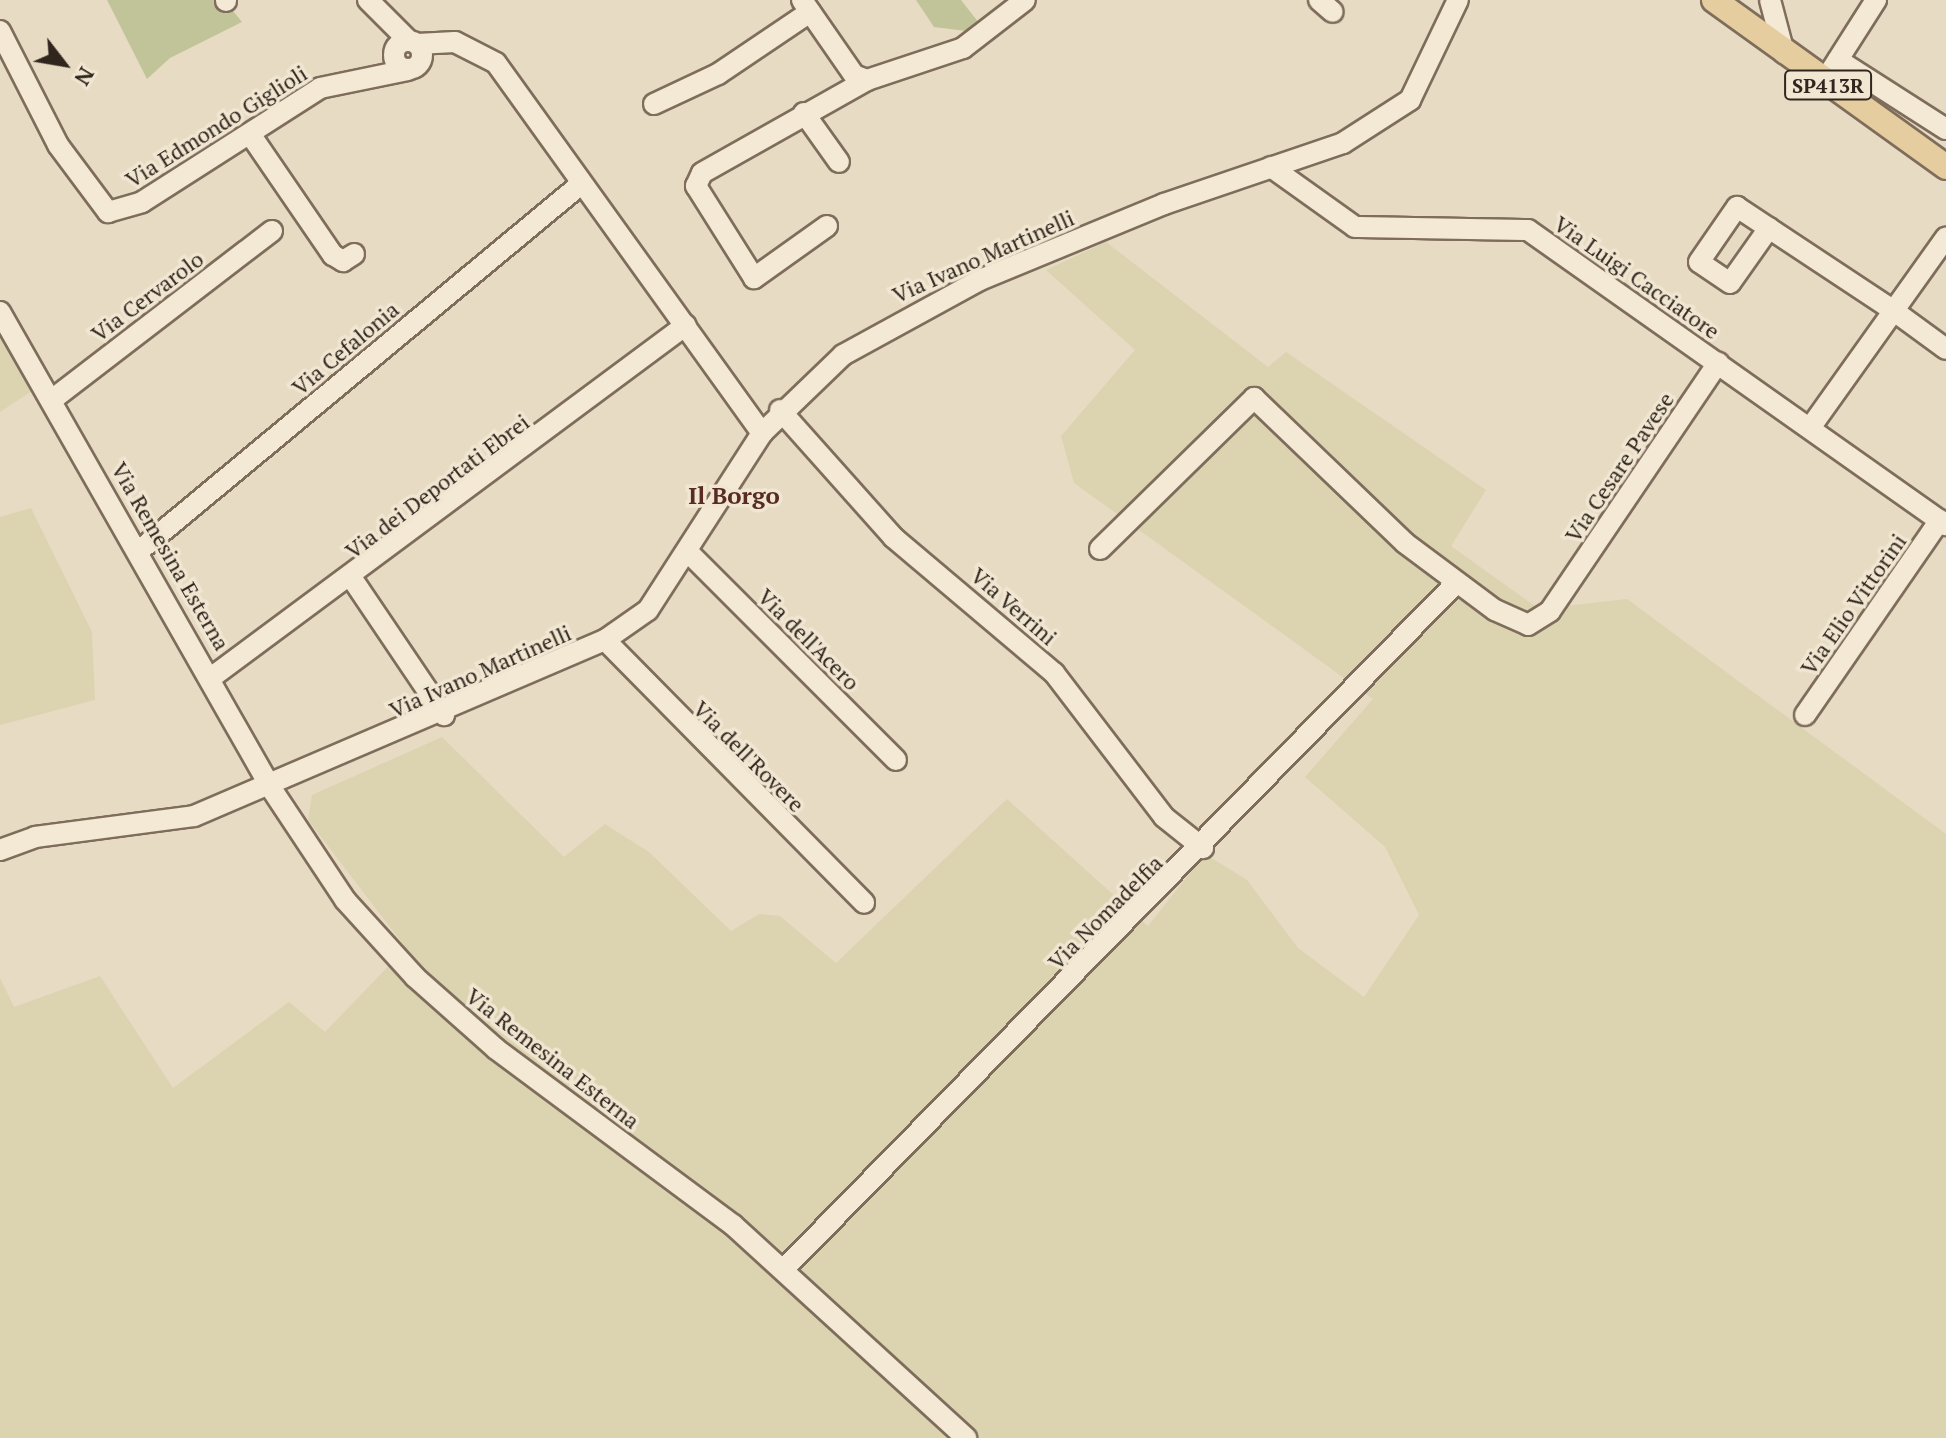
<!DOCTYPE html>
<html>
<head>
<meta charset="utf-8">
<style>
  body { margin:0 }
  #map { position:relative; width:1946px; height:1438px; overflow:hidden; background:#e7dbc3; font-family:"PT Serif",serif }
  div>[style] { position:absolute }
  .farmland>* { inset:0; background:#dcd3b1 }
  .green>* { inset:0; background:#c1c498 }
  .roads { filter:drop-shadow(2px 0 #7f6d5c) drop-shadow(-2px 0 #7f6d5c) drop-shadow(0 2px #7f6d5c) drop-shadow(0 -2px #7f6d5c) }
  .minor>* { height:20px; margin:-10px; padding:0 10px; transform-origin:10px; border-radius:10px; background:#f3e9d5 }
  .minor>.ring { margin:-10px; padding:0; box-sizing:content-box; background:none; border:20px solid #f3e9d5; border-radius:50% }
  .major>* { height:24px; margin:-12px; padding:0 12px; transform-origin:12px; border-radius:12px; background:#e6cd9f }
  span { translate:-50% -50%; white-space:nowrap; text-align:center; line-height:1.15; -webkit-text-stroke:7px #f0e6d1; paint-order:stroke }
  .shield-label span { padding:2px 6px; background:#f0e6d1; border:2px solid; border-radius:6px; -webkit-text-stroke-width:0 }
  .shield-label { font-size:20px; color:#31261e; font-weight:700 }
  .street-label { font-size:22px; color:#31261e }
  .neighbourhood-label { font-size:24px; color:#582c23; font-weight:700 }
  .north { position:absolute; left:24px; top:24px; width:80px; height:80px; -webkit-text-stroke:6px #f0e6d1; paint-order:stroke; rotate:121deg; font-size:22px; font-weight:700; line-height:32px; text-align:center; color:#31261e }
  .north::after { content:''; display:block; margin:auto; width:28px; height:36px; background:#31261e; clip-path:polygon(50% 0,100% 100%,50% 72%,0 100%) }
</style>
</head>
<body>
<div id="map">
  <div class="farmland">
    <div style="clip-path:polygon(1106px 242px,1268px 367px,1286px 352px,1486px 490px,1451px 546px,1539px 609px,1627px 599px,1946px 834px,1946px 1438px,0 1438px,0 978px,14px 1007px,100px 976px,173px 1088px,289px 1002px,325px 1032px,406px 948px,308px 820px,312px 795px,442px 737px,564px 857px,605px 824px,649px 852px,731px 931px,759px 914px,780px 916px,836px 963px,1007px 799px,1148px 926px,1205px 854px,1247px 880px,1298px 948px,1364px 997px,1419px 915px,1385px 847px,1305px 777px,1373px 699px,1074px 483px,1061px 436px,1135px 350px,1046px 270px)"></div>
    <div style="clip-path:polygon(0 321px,35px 389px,0 412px)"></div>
    <div style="clip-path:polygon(31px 508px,92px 632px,95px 700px,0 725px,0 517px)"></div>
  </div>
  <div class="green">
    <div style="clip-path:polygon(107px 0,224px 0,242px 22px,170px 58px,147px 79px)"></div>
    <div style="clip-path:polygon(916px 0,961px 0,979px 23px,966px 31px,934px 27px)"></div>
  </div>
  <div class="roads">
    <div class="minor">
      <div style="left:368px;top:0;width:58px;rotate:45deg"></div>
      <div style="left:802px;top:0;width:91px;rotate:55.3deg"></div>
      <div style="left:854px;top:75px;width:14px;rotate:21deg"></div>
      <div style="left:867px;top:80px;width:101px;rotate:-18.4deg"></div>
      <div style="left:963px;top:48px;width:78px;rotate:-37.7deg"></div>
      <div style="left:1319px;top:0;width:18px;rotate:41deg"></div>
      <div style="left:1770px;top:0;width:55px;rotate:75.2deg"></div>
      <div style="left:226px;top:1px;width:1px;rotate:-90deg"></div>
      <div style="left:0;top:31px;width:128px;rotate:63deg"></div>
      <div style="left:58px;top:145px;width:84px;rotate:53.3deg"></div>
      <div style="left:108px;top:212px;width:35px;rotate:-16deg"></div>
      <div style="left:142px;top:202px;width:211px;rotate:-32.6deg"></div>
      <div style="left:320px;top:88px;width:90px;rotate:-11.6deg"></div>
      <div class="ring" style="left:394px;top:41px;width:8px;height:8px"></div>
      <div style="left:417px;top:44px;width:38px;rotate:-3deg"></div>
      <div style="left:455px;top:42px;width:46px;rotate:27.1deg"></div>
      <div style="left:496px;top:63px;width:456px;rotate:54.3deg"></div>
      <div style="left:1838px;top:60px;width:128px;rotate:32.6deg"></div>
      <div style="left:1832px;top:69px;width:82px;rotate:-57.5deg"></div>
      <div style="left:654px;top:104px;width:71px;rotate:-25.1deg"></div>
      <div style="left:718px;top:74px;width:111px;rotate:-34deg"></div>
      <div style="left:804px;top:113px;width:60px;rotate:54.5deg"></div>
      <div style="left:250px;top:134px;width:147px;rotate:55.6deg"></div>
      <div style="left:333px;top:255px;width:12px;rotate:31deg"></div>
      <div style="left:343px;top:261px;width:13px;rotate:-32deg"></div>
      <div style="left:1271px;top:167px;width:103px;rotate:35.5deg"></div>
      <div style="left:1355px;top:227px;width:173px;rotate:1deg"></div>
      <div style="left:1528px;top:230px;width:512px;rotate:35.21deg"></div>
      <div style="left:827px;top:226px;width:90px;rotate:144.5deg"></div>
      <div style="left:754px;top:278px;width:109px;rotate:-122.2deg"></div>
      <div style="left:696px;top:186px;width:14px;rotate:-65deg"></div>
      <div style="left:702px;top:173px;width:189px;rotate:-29.4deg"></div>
      <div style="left:1769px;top:228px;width:67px;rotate:125.3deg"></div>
      <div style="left:1730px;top:283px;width:37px;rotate:-146deg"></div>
      <div style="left:1699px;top:262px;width:67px;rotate:-55.4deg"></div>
      <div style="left:1737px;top:207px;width:188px;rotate:33.5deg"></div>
      <div style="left:1894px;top:311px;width:64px;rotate:36.2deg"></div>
      <div style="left:0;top:312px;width:548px;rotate:60.35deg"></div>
      <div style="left:271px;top:788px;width:134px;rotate:56.5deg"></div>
      <div style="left:345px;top:900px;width:104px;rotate:47.7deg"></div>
      <div style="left:415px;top:977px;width:108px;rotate:41.6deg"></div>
      <div style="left:496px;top:1049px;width:295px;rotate:36.6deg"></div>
      <div style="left:733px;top:1225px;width:316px;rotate:42.4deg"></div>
      <div style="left:53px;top:399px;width:276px;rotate:-37.5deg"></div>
      <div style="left:780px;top:410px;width:170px;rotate:48.3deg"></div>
      <div style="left:893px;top:537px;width:211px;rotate:40.2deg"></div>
      <div style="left:1054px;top:673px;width:181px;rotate:52.6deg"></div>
      <div style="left:1164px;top:817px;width:50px;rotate:38.5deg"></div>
      <div style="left:1810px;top:428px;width:234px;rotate:-54.5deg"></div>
      <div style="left:1100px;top:549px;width:216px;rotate:-44.4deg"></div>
      <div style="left:1254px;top:398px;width:209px;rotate:43.8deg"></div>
      <div style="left:1405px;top:543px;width:112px;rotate:36.7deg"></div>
      <div style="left:1495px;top:610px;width:36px;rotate:24deg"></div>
      <div style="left:1528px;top:625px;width:26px;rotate:-32deg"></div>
      <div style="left:1550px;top:611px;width:300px;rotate:-55.9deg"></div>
      <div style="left:140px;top:550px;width:573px;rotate:-39.69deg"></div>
      <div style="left:688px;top:552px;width:294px;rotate:45deg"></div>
      <div style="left:353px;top:580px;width:163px;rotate:56deg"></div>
      <div style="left:605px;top:640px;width:369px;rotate:45.4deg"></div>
      <div style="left:212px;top:677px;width:590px;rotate:-36.6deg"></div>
      <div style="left:1805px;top:715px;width:237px;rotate:-55.3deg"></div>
      <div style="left:0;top:850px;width:37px;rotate:-20deg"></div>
      <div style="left:35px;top:837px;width:160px;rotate:-7.5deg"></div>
      <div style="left:194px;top:816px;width:447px;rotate:-23.2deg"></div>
      <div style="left:605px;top:640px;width:52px;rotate:-34.9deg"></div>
      <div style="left:648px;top:610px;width:211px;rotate:-57.2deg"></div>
      <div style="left:762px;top:433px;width:112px;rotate:-43.9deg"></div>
      <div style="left:843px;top:355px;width:156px;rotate:-28.7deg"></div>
      <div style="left:980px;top:280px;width:199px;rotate:-22.4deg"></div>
      <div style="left:1164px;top:204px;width:189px;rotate:-18.8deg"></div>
      <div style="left:1343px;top:143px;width:80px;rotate:-32.7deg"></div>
      <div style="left:1410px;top:100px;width:111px;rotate:-64.4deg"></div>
      <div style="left:783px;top:1270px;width:962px;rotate:-45.59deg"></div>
    </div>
    <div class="major">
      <div style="left:1714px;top:0;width:286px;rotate:35.7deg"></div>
    </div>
  </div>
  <div class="shield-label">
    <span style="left:1828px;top:85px">SP413R</span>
  </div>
  <div class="street-label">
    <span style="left:216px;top:126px;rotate:-32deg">Via Edmondo Giglioli</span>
    <span style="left:983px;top:256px;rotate:-24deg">Via Ivano Martinelli</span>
    <span style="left:1637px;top:277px;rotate:35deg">Via Luigi Cacciatore</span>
    <span style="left:147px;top:296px;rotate:-37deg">Via Cervarolo</span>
    <span style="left:345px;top:348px;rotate:-40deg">Via Cefalonia</span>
    <span style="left:1619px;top:467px;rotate:-56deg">Via Cesare Pavese</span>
    <span style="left:437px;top:486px;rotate:-37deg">Via dei Deportati Ebrei</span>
    <span style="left:171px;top:556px;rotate:60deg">Via Remesina Esterna</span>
    <span style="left:1853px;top:604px;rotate:-55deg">Via Elio Vittorini</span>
    <span style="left:1014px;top:606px;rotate:41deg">Via Verrini</span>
    <span style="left:809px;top:639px;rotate:45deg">Via dell'Acero</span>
    <span style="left:480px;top:671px;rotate:-24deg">Via Ivano Martinelli</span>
    <span style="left:749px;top:756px;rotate:45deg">Via dell'Rovere</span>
    <span style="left:1105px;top:912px;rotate:-45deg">Via Nomadelfia</span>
    <span style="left:553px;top:1058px;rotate:38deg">Via Remesina Esterna</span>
  </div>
  <div class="neighbourhood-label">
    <span style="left:734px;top:496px">Il Borgo</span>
  </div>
  <div class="north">N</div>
</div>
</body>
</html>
